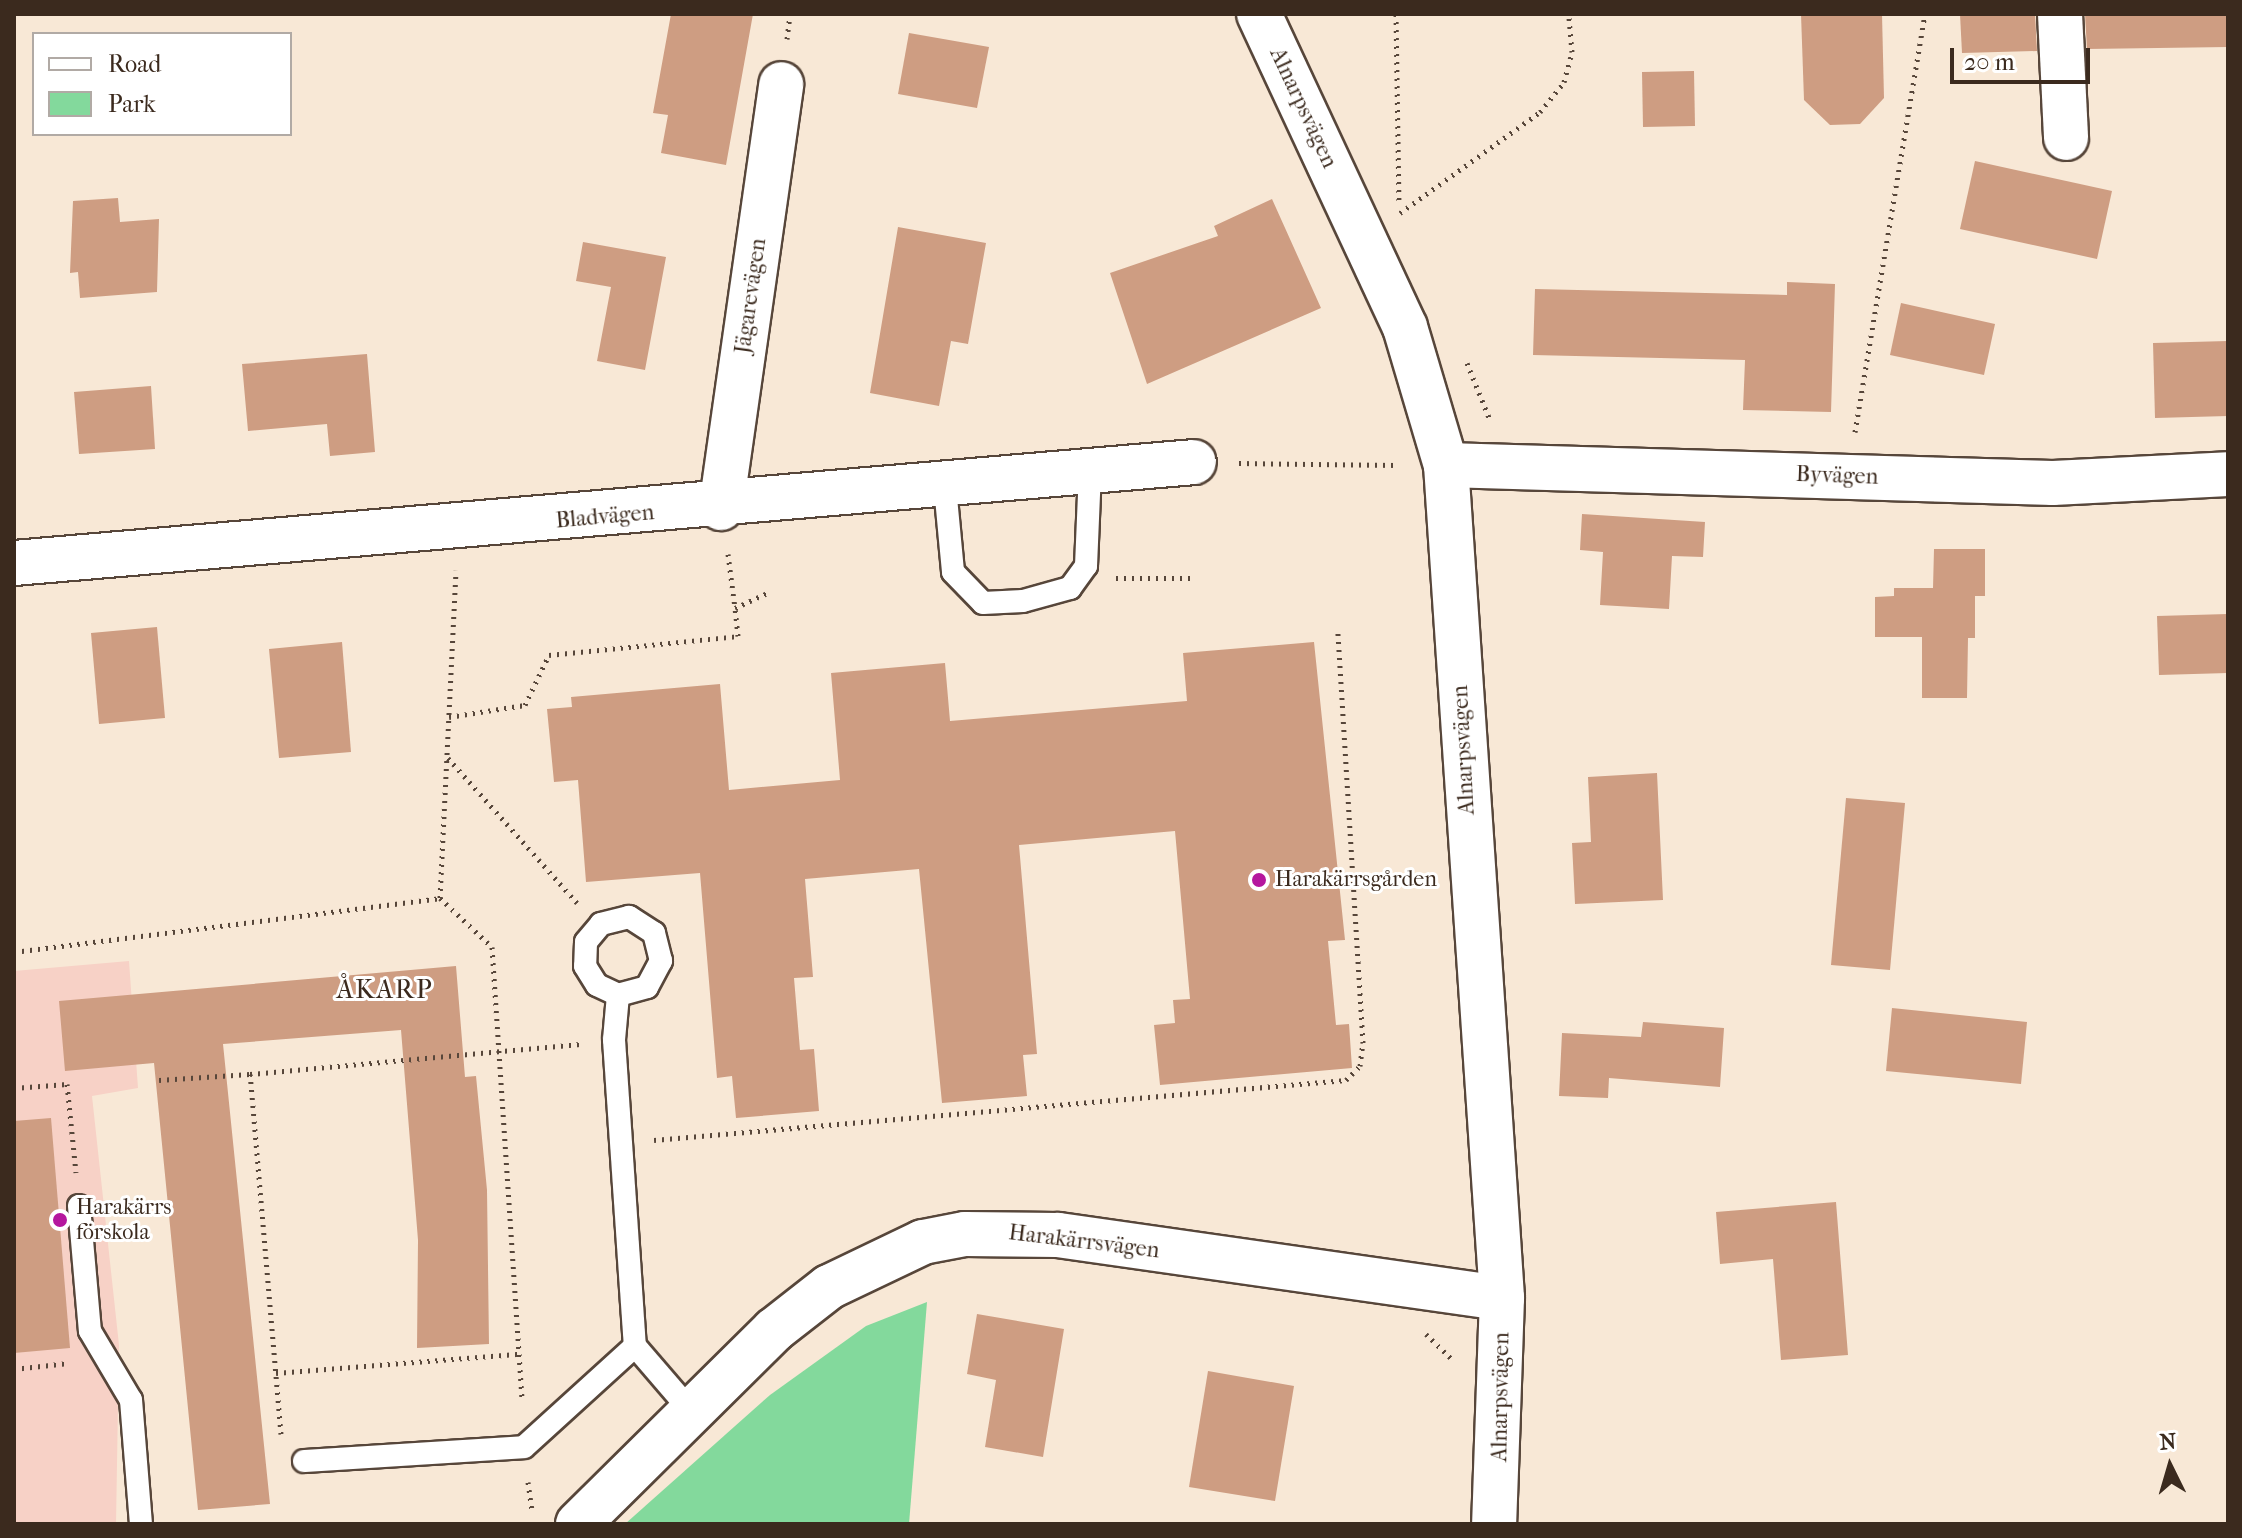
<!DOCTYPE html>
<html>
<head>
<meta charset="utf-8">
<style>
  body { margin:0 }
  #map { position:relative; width:2242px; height:1538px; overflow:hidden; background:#f8e8d6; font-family:"IM FELL French Canon",serif }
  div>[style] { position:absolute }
  .built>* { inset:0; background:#f7d1c6 }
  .green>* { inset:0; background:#83d99c }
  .building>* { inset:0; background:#ce9d82 }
  .path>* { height:5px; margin-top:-2.5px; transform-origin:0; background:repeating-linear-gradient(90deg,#57463a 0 2px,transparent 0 8px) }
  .roads { filter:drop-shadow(2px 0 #57463a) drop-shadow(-2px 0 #57463a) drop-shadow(0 2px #57463a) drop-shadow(0 -2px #57463a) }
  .lane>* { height:22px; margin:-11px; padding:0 11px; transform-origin:11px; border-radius:11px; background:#fff }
  .street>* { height:44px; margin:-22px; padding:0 22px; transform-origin:22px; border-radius:22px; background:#fff }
  .secondary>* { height:44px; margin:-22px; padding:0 22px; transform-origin:22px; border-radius:22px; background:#fff }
  .dots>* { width:22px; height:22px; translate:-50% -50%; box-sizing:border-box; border:4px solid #fff; border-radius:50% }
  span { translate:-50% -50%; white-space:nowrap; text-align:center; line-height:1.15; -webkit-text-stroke:6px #fff; paint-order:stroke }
  .street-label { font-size:22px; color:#3b2a1e }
  .poi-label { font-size:22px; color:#3b2a1e }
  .left { translate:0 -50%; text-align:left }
  .quarter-label { font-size:26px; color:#3b2a1e; letter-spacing:2px }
  .frame { position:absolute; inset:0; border:16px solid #3b2a1e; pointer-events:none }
  .legend { position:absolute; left:32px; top:32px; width:260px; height:104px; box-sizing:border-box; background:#fff; border:2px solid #b1aaa5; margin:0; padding:10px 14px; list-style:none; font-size:24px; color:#3b2a1e }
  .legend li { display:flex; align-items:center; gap:16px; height:40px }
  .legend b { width:40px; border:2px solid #b1aaa5 }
  .north { position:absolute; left:2130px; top:1426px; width:80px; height:80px; -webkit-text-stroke:6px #fff; paint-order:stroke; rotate:355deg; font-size:22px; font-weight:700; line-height:32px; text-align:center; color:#3b2a1e }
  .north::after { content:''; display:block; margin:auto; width:28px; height:36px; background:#3b2a1e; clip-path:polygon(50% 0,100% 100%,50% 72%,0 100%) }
  .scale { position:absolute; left:1950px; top:48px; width:140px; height:36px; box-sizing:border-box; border:4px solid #3b2a1e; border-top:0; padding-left:10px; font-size:24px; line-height:28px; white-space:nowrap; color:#3b2a1e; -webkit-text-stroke:6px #fff; paint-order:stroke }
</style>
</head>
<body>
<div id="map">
  <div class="built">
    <div style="clip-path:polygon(129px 961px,138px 1088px,92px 1096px,119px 1345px,116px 1524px,14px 1524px,14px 971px)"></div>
  </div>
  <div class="green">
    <div style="clip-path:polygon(927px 1302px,909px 1524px,625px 1524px,770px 1395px,866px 1326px)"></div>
  </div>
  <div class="building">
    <div style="clip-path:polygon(671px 14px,753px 14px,726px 165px,661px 153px,668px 115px,653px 113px)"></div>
    <div style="clip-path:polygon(1801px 14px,1882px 14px,1884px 98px,1860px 124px,1830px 125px,1804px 100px)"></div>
    <div style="clip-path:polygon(1960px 14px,2035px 14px,2037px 51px,1962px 53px)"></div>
    <div style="clip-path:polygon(2085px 14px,2228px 14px,2228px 47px,2087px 49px)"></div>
    <div style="clip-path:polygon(909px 33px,989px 47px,977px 108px,898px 94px)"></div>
    <div style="clip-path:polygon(1694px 71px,1695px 126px,1643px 127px,1642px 72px)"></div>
    <div style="clip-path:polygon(1975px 161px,2112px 191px,2097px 259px,1960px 229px)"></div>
    <div style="clip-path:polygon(118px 198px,120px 222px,159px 219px,157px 292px,80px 298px,78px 272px,70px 273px,73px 201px)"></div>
    <div style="clip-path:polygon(1272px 199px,1321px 308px,1147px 384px,1110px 273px,1218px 236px,1214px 226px)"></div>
    <div style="clip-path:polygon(898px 227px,986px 243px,968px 344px,951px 341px,939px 406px,870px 393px)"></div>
    <div style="clip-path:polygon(583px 242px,666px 257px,645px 370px,597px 361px,611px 287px,576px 281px)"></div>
    <div style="clip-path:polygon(1787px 282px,1835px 284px,1831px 412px,1743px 410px,1745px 360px,1533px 355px,1535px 289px,1787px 295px)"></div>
    <div style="clip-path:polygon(1901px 303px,1995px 324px,1984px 375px,1890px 355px)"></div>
    <div style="clip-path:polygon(2228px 341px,2228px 416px,2155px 418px,2153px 343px)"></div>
    <div style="clip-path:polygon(367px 354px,375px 452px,330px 456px,327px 424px,248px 431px,242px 364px)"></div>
    <div style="clip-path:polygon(151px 386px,155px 449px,79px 454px,74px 392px)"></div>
    <div style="clip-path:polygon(1582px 514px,1705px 522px,1703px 557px,1672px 556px,1669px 609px,1600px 605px,1603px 552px,1580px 550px)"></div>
    <div style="clip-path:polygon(1934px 549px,1985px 549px,1985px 596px,1975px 596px,1975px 638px,1968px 638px,1967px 698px,1922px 698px,1922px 637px,1875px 637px,1875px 597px,1894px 596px,1894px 588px,1933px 588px)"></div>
    <div style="clip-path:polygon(2228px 614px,2228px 673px,2159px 675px,2157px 616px)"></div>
    <div style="clip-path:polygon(157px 627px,165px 718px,99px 724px,91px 633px)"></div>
    <div style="clip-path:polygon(342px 642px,351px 752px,279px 758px,269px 649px)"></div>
    <div style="clip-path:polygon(1314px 642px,1345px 940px,1328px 941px,1336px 1025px,1349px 1024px,1352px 1068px,1160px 1085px,1154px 1025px,1175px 1023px,1173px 1000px,1190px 999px,1175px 831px,1019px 845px,1037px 1054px,1023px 1055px,1027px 1096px,942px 1103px,919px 869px,805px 879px,813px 977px,794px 978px,800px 1050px,814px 1049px,819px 1111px,736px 1118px,732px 1076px,717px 1078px,700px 873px,586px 882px,578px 780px,554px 782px,547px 709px,572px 707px,571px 697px,720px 684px,729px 790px,840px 780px,831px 673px,945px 663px,950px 721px,1187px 701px,1183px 653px)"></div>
    <div style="clip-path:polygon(1657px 773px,1663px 900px,1575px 904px,1572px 843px,1591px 842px,1588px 777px)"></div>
    <div style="clip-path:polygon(1846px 798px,1905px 803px,1890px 970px,1831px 965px)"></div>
    <div style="clip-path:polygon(456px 966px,465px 1077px,476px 1076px,487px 1190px,489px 1344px,417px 1348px,418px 1240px,401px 1030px,223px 1044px,270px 1504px,198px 1510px,154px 1063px,65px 1071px,59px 1001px)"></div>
    <div style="clip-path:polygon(1892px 1008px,2027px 1022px,2021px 1084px,1886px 1071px)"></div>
    <div style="clip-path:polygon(1643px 1022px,1724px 1028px,1720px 1087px,1609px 1078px,1608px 1098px,1559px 1096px,1562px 1033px,1641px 1037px)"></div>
    <div style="clip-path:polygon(51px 1118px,70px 1348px,14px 1353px,14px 1121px)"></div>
    <div style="clip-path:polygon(1836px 1202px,1848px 1355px,1781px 1360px,1773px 1259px,1720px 1264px,1716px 1212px)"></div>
    <div style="clip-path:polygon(977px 1314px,1064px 1329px,1043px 1457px,985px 1447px,996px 1380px,967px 1374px)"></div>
    <div style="clip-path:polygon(1208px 1371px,1294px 1386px,1275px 1501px,1189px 1487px)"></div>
  </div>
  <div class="path">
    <div style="left:1396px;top:14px;width:187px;rotate:89.1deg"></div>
    <div style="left:787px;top:39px;width:25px;rotate:-83deg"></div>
    <div style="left:1400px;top:213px;width:173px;rotate:-35.8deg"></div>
    <div style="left:1540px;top:112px;width:38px;rotate:-51deg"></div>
    <div style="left:1564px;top:82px;width:31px;rotate:-75deg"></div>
    <div style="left:1572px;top:52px;width:38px;rotate:-95deg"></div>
    <div style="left:1467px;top:363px;width:61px;rotate:68deg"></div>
    <div style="left:1855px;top:432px;width:424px;rotate:-80.5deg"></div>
    <div style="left:1239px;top:463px;width:158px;rotate:0.7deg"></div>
    <div style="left:728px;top:554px;width:54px;rotate:82.6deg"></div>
    <div style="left:1116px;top:578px;width:74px"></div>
    <div style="left:449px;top:717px;width:77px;rotate:-9deg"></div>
    <div style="left:525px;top:705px;width:55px;rotate:-64.4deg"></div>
    <div style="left:549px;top:655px;width:190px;rotate:-5.7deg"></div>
    <div style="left:738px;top:636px;width:28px;rotate:-96deg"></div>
    <div style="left:735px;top:608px;width:35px;rotate:-25deg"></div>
    <div style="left:448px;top:758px;width:194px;rotate:48.3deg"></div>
    <div style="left:440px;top:898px;width:328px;rotate:-87.2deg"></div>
    <div style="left:14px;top:952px;width:429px;rotate:-7.2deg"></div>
    <div style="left:440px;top:898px;width:71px;rotate:43.3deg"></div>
    <div style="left:492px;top:947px;width:454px;rotate:86.2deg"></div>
    <div style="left:159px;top:1080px;width:91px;rotate:-3.8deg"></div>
    <div style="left:14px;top:1088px;width:53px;rotate:-4.3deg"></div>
    <div style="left:67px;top:1084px;width:89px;rotate:84.2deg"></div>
    <div style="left:654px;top:1140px;width:695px;rotate:-4.96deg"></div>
    <div style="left:1346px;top:1080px;width:20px;rotate:-45deg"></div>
    <div style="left:1360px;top:1066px;width:23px;rotate:-83deg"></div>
    <div style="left:1363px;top:1043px;width:413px;rotate:-93.5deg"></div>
    <div style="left:1426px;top:1334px;width:37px;rotate:44deg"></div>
    <div style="left:14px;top:1369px;width:55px;rotate:-6.2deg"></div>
    <div style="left:276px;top:1373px;width:244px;rotate:-4.5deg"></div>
    <div style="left:281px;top:1434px;width:361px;rotate:-94.9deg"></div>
    <div style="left:250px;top:1074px;width:332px;rotate:-5.2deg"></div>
    <div style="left:528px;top:1482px;width:30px;rotate:82deg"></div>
  </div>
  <div class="roads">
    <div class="lane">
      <div style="left:945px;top:487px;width:85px;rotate:84.6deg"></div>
      <div style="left:953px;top:572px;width:43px;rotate:45.9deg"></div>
      <div style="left:983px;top:603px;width:40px;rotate:-2.9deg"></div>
      <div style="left:1023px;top:601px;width:49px;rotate:-15.5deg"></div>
      <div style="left:1070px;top:588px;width:27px;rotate:-54deg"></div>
      <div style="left:1086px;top:566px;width:94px;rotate:-87.6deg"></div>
      <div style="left:618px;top:995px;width:30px;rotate:-15deg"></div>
      <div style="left:647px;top:987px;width:30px;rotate:-62deg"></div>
      <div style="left:661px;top:961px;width:29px;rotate:-104deg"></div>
      <div style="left:654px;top:933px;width:30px;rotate:-147deg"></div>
      <div style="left:629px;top:917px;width:29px;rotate:166deg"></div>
      <div style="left:601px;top:924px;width:23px;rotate:130deg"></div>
      <div style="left:586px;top:942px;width:24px;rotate:92deg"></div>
      <div style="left:585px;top:966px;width:22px;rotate:58deg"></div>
      <div style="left:597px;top:985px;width:23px;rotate:25deg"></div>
      <div style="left:618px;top:995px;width:45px;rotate:95.1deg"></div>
      <div style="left:614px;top:1040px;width:307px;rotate:86.1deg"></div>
      <div style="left:635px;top:1346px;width:84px;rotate:49.3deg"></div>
      <div style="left:79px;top:1206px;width:125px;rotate:85deg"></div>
      <div style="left:90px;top:1331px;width:80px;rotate:59.3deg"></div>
      <div style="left:131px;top:1400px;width:124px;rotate:85.4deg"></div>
      <div style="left:304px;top:1461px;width:220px;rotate:-3.6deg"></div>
      <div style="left:524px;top:1447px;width:150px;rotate:-42.3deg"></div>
    </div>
    <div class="street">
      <div style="left:2060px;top:14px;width:124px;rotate:87.2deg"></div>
      <div style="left:1446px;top:465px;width:607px;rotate:1.7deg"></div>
      <div style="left:2053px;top:483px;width:175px;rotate:-2.9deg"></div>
      <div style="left:721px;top:508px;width:428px;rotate:-81.9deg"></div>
      <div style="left:14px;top:563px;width:1184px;rotate:-4.89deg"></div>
      <div style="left:578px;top:1524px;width:276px;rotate:-44.7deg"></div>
      <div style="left:774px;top:1330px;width:70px;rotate:-38deg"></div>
      <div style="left:829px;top:1287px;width:104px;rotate:-25.6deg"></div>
      <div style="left:923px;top:1242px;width:43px;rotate:-10.8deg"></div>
      <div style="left:965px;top:1234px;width:93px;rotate:0.6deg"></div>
      <div style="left:1058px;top:1235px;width:448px;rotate:8.1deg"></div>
    </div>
    <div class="secondary">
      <div style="left:1259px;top:14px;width:345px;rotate:65deg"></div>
      <div style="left:1405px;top:327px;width:144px;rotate:73.5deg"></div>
      <div style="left:1446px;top:465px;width:835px;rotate:86.15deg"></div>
      <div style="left:1502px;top:1298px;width:226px;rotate:92deg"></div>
    </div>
  </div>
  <div class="dots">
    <div style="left:1259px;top:880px;background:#b5179e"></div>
    <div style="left:60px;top:1220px;background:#b5179e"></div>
  </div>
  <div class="street-label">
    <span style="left:1303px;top:108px;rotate:65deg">Alnarpsvägen</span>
    <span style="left:751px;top:296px;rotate:-82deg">Jägarevägen</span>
    <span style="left:1837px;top:476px;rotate:2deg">Byvägen</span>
    <span style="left:605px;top:517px;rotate:-5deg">Bladvägen</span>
    <span style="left:1464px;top:750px;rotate:-93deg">Alnarpsvägen</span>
    <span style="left:1084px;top:1242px;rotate:7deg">Harakärrsvägen</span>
    <span style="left:1501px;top:1397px;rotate:-89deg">Alnarpsvägen</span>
  </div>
  <div class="poi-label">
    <span class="left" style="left:1275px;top:880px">Harakärrsgården</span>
    <span class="left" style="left:76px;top:1220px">Harakärrs<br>förskola</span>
  </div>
  <div class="quarter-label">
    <span style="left:385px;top:990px">ÅKARP</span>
  </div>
  <div class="frame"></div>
  <ul class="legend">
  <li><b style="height:10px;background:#fff"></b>Road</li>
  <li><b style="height:22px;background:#83d99c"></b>Park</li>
  </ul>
  <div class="north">N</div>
  <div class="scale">20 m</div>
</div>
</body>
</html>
